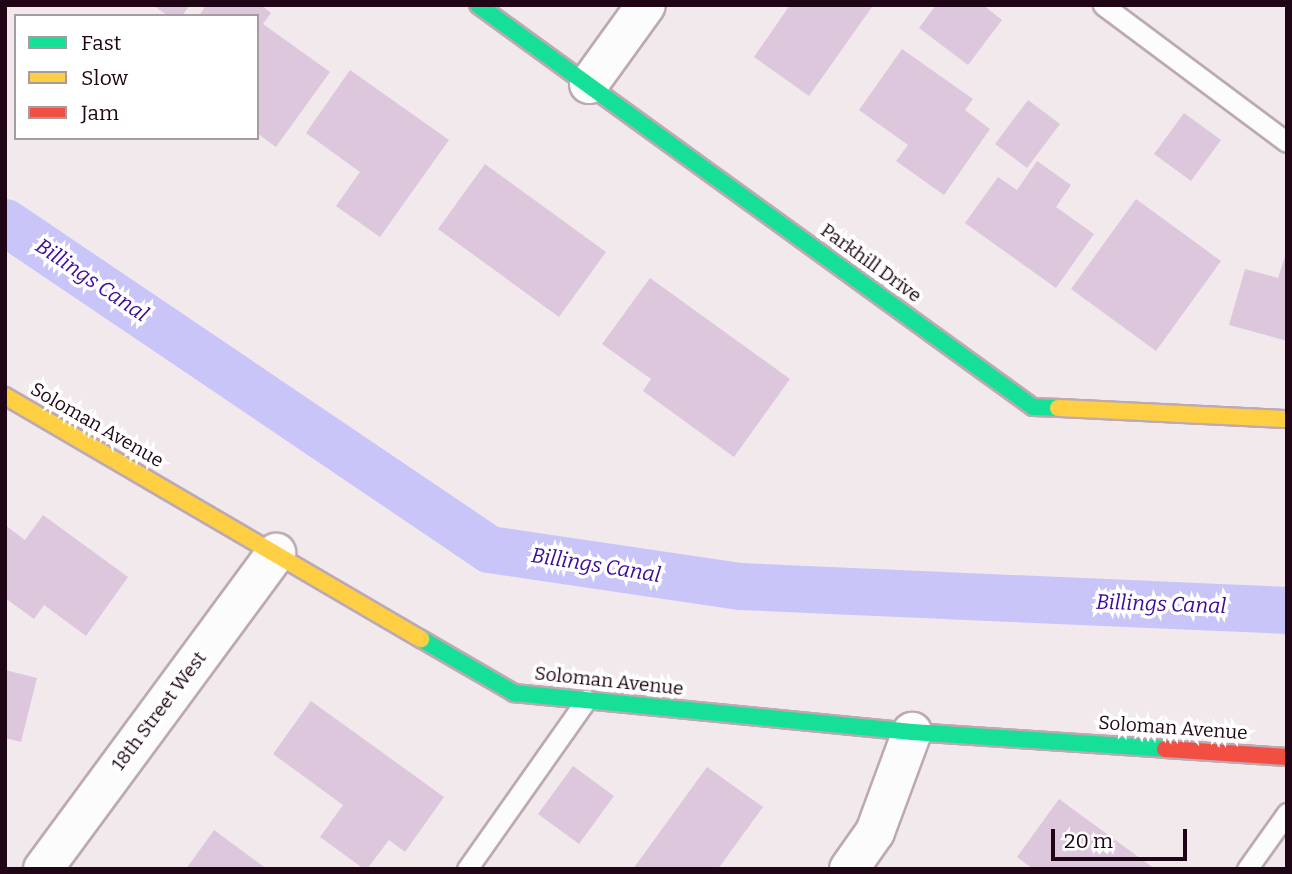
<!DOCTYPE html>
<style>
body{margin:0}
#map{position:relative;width:1292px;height:874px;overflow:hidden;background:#f2e9ed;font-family:Bitter,serif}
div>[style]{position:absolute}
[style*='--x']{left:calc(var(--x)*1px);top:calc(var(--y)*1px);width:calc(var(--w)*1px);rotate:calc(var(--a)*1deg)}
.canal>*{height:47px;margin:-23.5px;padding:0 23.5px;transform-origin:23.5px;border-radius:23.5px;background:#c9c5f9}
.building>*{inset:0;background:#ddc7dc}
.roads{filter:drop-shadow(2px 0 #bca9b3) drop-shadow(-2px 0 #bca9b3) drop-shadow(0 2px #bca9b3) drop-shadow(0 -2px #bca9b3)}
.lane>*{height:19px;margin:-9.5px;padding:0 9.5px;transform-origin:9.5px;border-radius:9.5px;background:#fdfcfc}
.street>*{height:38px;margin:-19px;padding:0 19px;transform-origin:19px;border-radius:19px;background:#fdfcfc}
.fast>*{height:16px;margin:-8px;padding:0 8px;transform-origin:8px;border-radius:8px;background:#16e098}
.slow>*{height:16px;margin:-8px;padding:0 8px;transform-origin:8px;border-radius:8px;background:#ffcf43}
.jam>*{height:16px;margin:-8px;padding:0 8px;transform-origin:8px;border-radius:8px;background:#f24e42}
span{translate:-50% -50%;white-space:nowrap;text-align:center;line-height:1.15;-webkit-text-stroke:7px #fff;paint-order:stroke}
.street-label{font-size:19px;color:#1f0515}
.water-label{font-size:21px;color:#3c0a9c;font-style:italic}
.frame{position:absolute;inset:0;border:7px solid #1f0515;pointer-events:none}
.legend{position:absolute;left:14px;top:14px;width:245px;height:126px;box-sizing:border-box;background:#fff;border:2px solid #a59ba1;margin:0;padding:9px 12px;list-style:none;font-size:21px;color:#1f0515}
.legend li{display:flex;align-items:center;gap:14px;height:35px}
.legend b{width:35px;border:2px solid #a59ba1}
.scale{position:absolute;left:1051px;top:829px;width:136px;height:32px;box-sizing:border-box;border:4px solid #1f0515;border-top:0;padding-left:9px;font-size:21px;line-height:24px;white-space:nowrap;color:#1f0515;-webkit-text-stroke:5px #fff;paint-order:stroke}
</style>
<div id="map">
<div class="canal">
<i style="--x:5;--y:222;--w:584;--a:34.04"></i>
<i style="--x:489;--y:549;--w:253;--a:8.4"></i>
<i style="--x:739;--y:586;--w:549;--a:2.51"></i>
</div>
<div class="building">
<i style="clip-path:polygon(153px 5px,190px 5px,182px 16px,168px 16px)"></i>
<i style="clip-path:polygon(206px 5px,261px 5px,271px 13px,263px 24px,330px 72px,276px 147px,257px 133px,257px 16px,199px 16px)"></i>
<i style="clip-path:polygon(790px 5px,872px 7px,809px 96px,754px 57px)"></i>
<i style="clip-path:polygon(936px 5px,983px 5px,1002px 20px,968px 65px,919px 28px)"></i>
<i style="clip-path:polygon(902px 49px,973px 99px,965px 110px,990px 129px,944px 195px,896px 161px,908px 145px,859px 110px)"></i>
<i style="clip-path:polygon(350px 70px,449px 140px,380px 237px,336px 206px,360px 172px,306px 133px)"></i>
<i style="clip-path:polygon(1028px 100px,1060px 124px,1027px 168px,995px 144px)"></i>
<i style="clip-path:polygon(1184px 113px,1221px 140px,1191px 181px,1154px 154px)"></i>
<i style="clip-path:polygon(1037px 161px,1071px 185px,1056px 207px,1094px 234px,1056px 288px,965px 223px,998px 177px,1017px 190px)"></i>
<i style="clip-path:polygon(485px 164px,606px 252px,559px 317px,438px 229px)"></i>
<i style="clip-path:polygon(1136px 199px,1221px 261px,1156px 351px,1071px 289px)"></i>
<i style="clip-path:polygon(1285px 256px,1287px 341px,1229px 325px,1245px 269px,1278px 278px)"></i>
<i style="clip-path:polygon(650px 278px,790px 379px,734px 457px,643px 391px,651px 379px,602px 344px)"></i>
<i style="clip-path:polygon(43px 515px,128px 577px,86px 636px,44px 605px,34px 619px,5px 598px,5px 525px,25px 540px)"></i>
<i style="clip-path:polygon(5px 670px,37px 678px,21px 742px,5px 738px)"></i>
<i style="clip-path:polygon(311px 701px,444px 797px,405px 852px,389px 840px,367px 869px,364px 869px,320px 837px,343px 805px,273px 754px)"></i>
<i style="clip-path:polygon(573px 766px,614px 796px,579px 844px,538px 814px)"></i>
<i style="clip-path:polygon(707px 767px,763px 807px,718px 869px,633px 869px)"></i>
<i style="clip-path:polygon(1059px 799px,1155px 869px,1033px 869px,1017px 857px)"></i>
<i style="clip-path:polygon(214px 830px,267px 869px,186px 869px)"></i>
</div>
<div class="roads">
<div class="lane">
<i style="--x:1103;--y:5;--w:229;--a:36.7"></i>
<i style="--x:467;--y:869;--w:207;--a:-54.8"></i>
<i style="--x:1247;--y:869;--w:69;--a:-54.5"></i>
</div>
<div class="street">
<i style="--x:589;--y:84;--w:97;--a:-54.2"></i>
<i style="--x:43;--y:869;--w:393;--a:-53.6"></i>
<i style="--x:849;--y:869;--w:45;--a:-54.9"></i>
<i style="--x:875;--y:832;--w:107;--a:-69.7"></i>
</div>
<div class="fast">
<i style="--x:478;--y:5;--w:685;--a:35.92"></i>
<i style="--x:1033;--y:407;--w:25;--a:2"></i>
<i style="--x:421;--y:639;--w:108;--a:30.1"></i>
<i style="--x:514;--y:693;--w:400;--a:5.6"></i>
<i style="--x:912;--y:732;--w:254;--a:3.8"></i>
</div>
<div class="slow">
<i style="--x:5;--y:396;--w:482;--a:30.3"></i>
<i style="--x:1058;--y:408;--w:229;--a:2.8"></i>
</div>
<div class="jam">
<i style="--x:1165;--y:749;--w:122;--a:3.8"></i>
</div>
</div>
<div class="street-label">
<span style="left:871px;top:263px;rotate:36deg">Parkhill Drive</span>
<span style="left:97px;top:425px;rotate:30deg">Soloman Avenue</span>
<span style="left:609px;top:681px;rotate:6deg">Soloman Avenue</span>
<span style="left:159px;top:711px;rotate:-53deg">18th Street West</span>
<span style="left:1173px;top:728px;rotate:4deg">Soloman Avenue</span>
</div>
<div class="water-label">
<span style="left:92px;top:280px;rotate:34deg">Billings Canal</span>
<span style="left:596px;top:565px;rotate:9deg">Billings Canal</span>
<span style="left:1161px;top:604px;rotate:2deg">Billings Canal</span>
</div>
<div class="frame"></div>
<ul class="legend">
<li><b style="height:9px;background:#16e098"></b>Fast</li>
<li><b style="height:9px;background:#ffcf43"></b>Slow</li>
<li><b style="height:9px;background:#f24e42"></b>Jam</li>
</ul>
<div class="scale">20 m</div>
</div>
